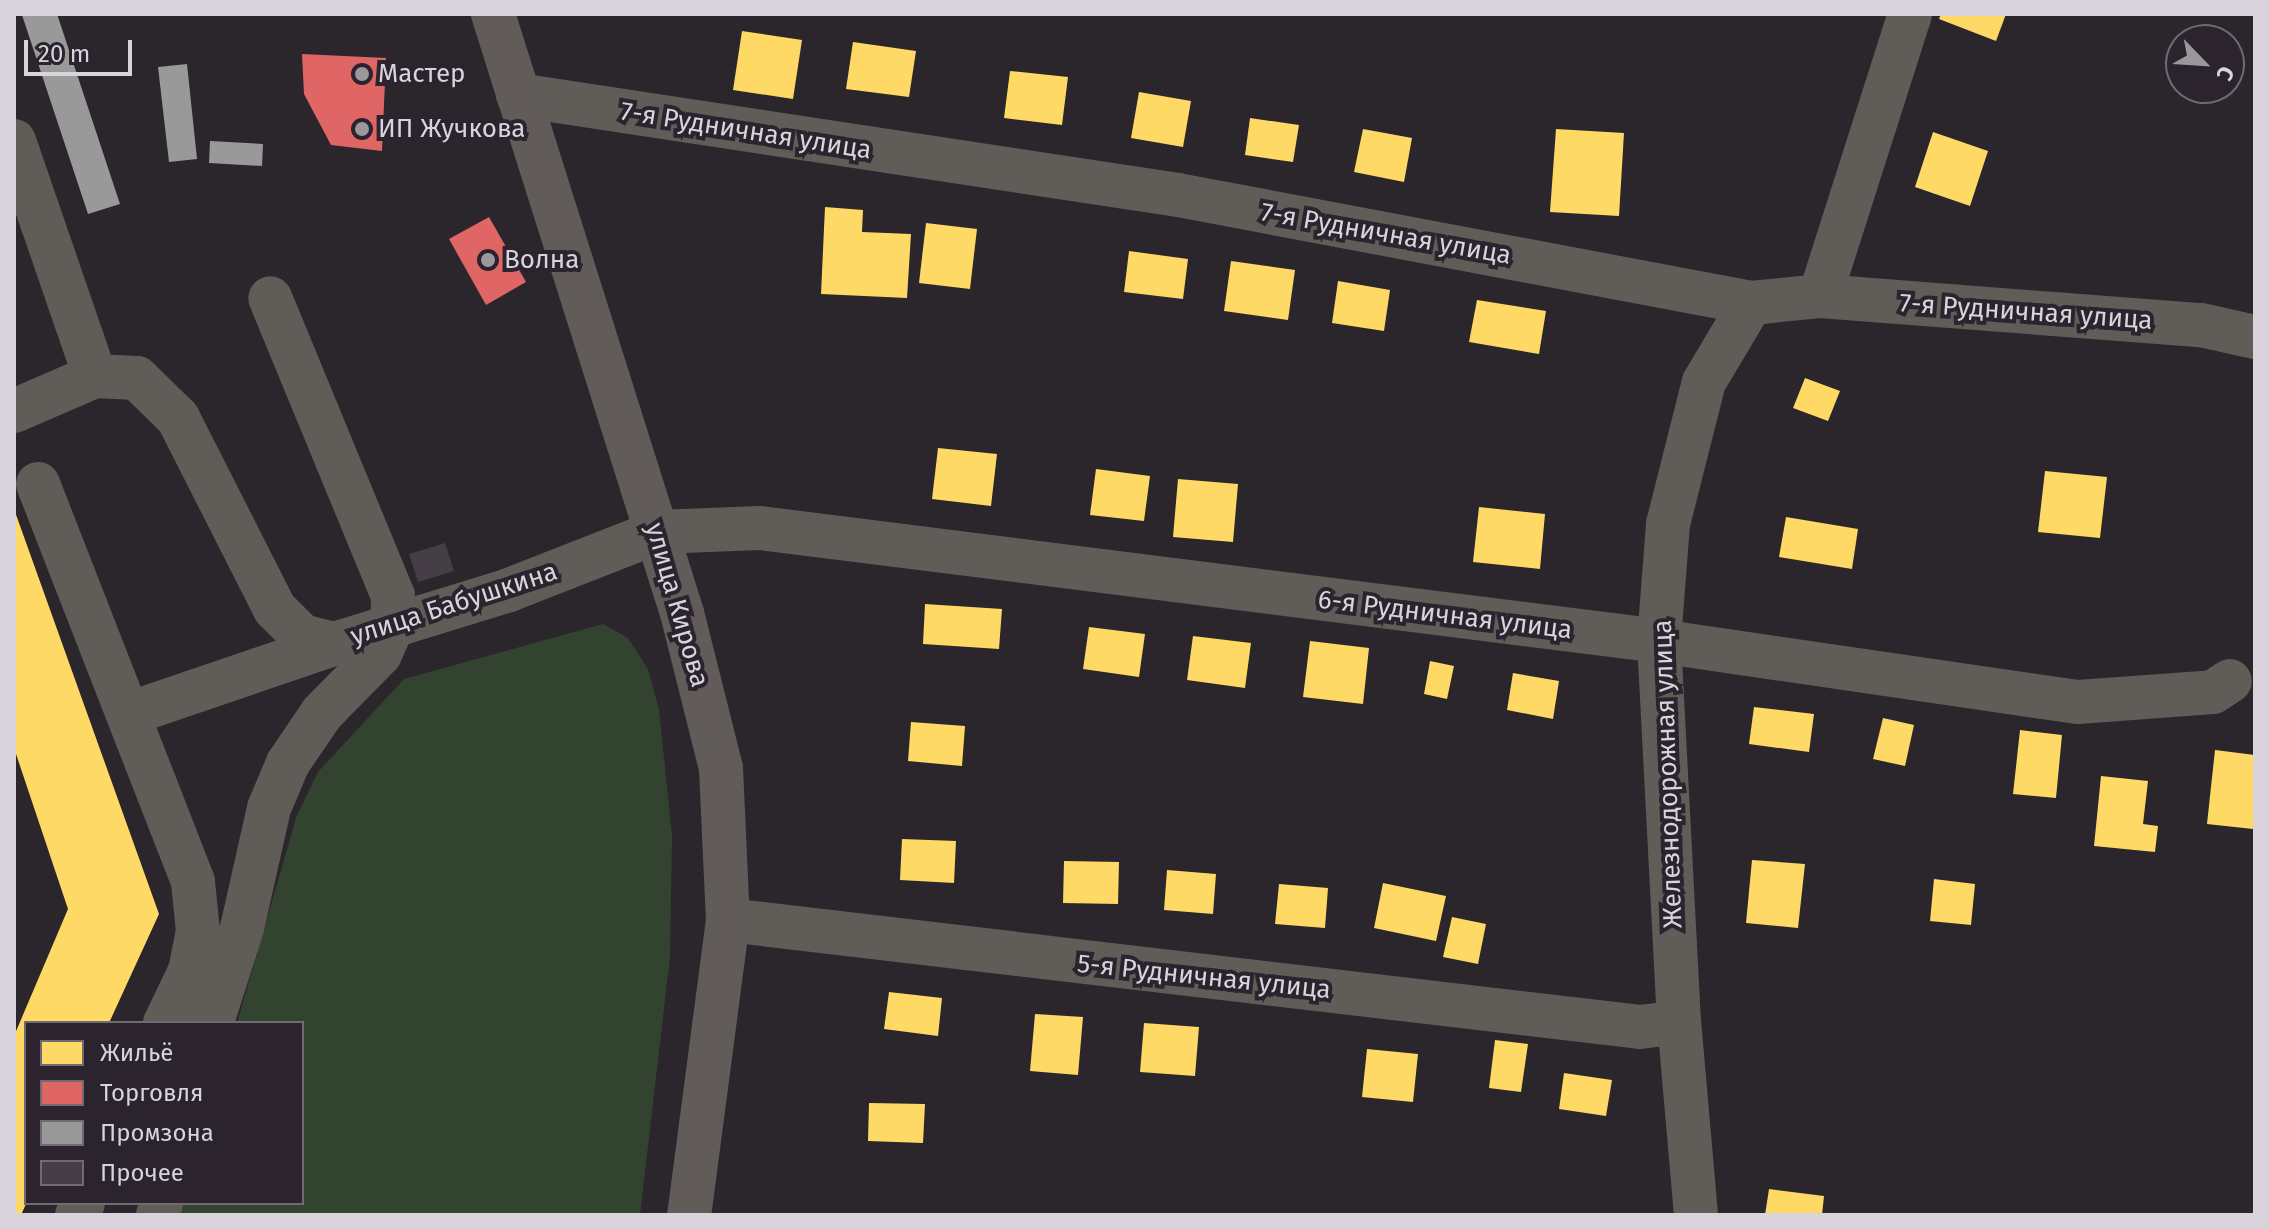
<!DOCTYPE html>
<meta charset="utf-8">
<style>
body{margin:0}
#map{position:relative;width:2269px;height:1229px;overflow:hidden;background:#2a262b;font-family:"Fira Sans",sans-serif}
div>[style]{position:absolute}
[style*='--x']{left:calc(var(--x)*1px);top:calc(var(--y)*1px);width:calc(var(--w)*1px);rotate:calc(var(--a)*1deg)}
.green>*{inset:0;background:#324430}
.homes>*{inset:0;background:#ffd966}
.shops>*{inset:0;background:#e06666}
.industry>*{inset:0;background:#999}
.building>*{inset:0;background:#453e47}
.minor>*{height:44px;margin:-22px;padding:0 22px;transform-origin:22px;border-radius:22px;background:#605c57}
.major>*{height:44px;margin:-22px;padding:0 22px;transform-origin:22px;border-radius:22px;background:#615c59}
.dots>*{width:22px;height:22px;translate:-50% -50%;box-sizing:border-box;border:4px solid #2b232e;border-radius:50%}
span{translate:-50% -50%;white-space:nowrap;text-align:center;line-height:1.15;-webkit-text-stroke:8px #2b232e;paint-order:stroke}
.poi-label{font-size:26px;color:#d9d4db}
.left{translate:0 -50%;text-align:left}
.street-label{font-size:26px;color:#d9d4db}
.frame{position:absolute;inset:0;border:16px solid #d9d4db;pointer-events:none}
.legend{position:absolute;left:24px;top:1021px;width:280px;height:184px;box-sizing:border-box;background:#2b232e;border:2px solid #716a73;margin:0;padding:10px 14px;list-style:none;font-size:24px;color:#d9d4db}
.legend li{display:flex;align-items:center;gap:16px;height:40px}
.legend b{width:40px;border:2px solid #716a73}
.north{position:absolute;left:2165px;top:24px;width:80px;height:80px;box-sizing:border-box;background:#2b232e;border:2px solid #716a73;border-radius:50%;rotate:115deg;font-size:22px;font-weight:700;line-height:32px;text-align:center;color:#d9d4db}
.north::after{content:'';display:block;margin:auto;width:28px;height:36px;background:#9c979d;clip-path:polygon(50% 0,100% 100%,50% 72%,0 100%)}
.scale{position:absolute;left:24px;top:40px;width:108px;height:36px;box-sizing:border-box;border:4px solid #d9d4db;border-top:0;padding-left:10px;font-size:24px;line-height:28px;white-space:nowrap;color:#d9d4db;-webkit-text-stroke:6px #2b232e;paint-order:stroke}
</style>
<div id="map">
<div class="green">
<i style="clip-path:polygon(603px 624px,628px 638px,648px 669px,659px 709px,672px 836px,670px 957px,640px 1215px,179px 1215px,183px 1203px,302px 1203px,302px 1023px,237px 1023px,297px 815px,318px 772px,404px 679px)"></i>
</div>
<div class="homes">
<i style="clip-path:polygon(1941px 14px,2006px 14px,1996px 41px,1939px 19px)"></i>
<i style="clip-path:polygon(742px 31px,802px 40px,793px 99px,733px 90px)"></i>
<i style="clip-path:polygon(853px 42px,916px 51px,909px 97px,846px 89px)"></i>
<i style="clip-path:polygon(1010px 71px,1068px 77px,1062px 125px,1004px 118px)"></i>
<i style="clip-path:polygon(1139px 92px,1191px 101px,1183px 147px,1131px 138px)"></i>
<i style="clip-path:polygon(1250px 118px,1299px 125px,1293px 162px,1245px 155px)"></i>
<i style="clip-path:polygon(1363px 129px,1412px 138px,1404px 182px,1354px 172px)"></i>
<i style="clip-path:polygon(1556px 129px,1624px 133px,1619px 216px,1550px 212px)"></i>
<i style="clip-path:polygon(1933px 132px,1988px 151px,1970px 206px,1915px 187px)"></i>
<i style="clip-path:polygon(825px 207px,863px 210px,862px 232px,911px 234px,907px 298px,821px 294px)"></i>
<i style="clip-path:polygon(926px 223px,977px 229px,970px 289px,919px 283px)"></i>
<i style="clip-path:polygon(1129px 251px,1188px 259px,1183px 299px,1124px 292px)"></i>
<i style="clip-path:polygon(1231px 261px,1295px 270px,1288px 320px,1224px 311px)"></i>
<i style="clip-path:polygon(1338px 281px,1390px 290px,1384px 331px,1332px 323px)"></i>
<i style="clip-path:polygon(1477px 300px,1546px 311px,1539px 354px,1469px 342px)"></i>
<i style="clip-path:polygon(1805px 378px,1840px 391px,1828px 421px,1793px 408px)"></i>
<i style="clip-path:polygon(938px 448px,997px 454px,991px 506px,932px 499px)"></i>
<i style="clip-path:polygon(1096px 469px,1150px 476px,1144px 521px,1090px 515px)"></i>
<i style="clip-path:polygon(2045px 471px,2107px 477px,2100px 538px,2038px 532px)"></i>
<i style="clip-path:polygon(1178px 479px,1238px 484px,1233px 542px,1173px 537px)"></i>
<i style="clip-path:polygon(1479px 507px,1545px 514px,1540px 569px,1473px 562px)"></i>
<i style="clip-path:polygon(14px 509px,159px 914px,109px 1023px,26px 1023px,26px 1204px,21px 1215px,14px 1215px,14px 1036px,68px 909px,14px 748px)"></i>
<i style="clip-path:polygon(1786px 517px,1858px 529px,1852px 569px,1779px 557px)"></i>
<i style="clip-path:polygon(925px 604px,1002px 609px,999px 649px,923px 644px)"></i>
<i style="clip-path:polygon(1089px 627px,1145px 634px,1139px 677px,1083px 669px)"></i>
<i style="clip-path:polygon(1193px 636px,1251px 643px,1245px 688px,1187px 680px)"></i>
<i style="clip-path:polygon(1310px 641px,1369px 648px,1363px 704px,1303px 697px)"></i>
<i style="clip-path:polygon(1430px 661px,1454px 666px,1447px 699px,1424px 694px)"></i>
<i style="clip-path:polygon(1513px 673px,1559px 681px,1553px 719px,1507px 710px)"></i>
<i style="clip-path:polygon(1754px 707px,1814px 714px,1809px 752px,1749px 744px)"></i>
<i style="clip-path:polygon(1883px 718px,1914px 725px,1905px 766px,1873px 759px)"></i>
<i style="clip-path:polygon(911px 722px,965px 726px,962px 766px,908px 761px)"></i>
<i style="clip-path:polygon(2020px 730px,2062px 735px,2056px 798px,2013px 794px)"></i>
<i style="clip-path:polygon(2215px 750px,2255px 755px,2253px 829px,2207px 824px)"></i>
<i style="clip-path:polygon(2101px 776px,2148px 781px,2143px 824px,2158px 826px,2155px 852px,2094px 846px)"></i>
<i style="clip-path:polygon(902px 839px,956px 841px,954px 883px,900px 880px)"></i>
<i style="clip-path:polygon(1752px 860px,1805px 864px,1798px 928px,1746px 923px)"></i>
<i style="clip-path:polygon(1064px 861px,1119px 862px,1118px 904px,1063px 903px)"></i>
<i style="clip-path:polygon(1167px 870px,1216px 874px,1213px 914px,1164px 910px)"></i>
<i style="clip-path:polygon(1934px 879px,1975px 884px,1971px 925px,1930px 921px)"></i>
<i style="clip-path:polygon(1383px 883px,1446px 896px,1436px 941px,1374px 928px)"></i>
<i style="clip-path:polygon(1279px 884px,1328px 888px,1325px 928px,1275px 924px)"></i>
<i style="clip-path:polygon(1452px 917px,1486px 924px,1478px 964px,1443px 957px)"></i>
<i style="clip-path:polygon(889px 992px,942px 998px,938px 1036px,884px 1029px)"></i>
<i style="clip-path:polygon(1035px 1014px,1083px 1017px,1078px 1075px,1030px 1071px)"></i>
<i style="clip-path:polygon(1144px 1023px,1199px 1027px,1195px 1076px,1140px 1072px)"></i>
<i style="clip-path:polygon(1495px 1040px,1528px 1044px,1521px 1092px,1489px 1088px)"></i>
<i style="clip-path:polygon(1367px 1049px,1418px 1054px,1413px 1102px,1362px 1097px)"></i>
<i style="clip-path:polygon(1564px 1073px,1612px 1080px,1606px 1116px,1559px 1109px)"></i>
<i style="clip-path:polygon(869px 1103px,925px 1104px,923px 1143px,868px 1141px)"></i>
<i style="clip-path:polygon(1769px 1189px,1824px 1196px,1822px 1215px,1765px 1215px)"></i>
</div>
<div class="shops">
<i style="clip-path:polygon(302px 54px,386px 58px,382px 151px,331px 145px,304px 94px)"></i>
<i style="clip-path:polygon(489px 217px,526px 282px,486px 305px,449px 239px)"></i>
</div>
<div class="industry">
<i style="clip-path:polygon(57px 14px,120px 204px,88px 214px,22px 15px)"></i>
<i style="clip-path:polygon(187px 64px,197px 159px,169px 162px,158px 67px)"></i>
<i style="clip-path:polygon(210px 141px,263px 144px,262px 166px,209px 163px)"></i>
</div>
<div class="building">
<i style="clip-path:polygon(445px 543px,454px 571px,418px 582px,409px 554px)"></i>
</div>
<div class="minor">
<i style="--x:518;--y:95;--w:668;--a:8.62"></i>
<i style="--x:1178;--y:195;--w:583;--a:10.67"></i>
<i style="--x:1751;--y:303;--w:69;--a:-5.8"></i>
<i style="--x:1820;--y:296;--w:382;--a:4.4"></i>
<i style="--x:2201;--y:325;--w:55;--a:12.5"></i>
<i style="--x:14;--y:141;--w:249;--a:71"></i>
<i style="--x:1820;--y:296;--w:296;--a:-72.3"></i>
<i style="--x:14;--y:411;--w:88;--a:-23.4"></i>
<i style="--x:95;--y:376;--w:42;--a:2.7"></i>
<i style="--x:137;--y:378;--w:57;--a:44.3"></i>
<i style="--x:178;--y:418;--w:214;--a:63.1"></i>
<i style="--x:275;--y:609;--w:38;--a:45"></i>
<i style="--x:302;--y:636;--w:33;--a:14"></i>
<i style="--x:334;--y:644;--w:183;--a:-17.1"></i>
<i style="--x:509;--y:590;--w:159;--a:-21.4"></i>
<i style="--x:657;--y:532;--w:103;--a:-2.2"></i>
<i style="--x:760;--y:528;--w:906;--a:7.16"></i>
<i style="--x:1659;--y:641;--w:423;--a:8.3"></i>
<i style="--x:2078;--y:702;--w:135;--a:-4.2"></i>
<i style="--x:2213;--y:692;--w:20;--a:-33"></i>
<i style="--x:38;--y:484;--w:427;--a:68.7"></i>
<i style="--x:193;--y:882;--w:49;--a:84.2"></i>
<i style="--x:198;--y:931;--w:41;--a:101.3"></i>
<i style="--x:190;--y:971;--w:58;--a:115.7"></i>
<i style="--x:131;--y:713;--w:214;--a:-18.8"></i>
<i style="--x:728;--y:920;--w:918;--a:6.69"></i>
<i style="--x:1640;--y:1027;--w:39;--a:-7"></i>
<i style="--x:169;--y:1016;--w:44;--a:3.9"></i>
<i style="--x:213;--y:1019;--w:96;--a:-72.3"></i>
<i style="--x:242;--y:928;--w:123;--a:-77.3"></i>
<i style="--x:269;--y:808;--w:49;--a:-67.1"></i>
<i style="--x:288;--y:763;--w:60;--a:-55.8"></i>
<i style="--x:322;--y:713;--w:83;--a:-45.5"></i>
<i style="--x:380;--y:654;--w:30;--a:-66"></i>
<i style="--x:392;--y:627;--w:31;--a:-88"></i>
<i style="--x:393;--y:596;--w:322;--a:-112.4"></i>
<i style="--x:77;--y:1215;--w:13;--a:-63"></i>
<i style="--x:158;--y:1215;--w:12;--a:-76"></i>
<i style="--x:1696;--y:1215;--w:194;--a:-95"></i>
<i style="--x:1679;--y:1022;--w:382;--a:-93"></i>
<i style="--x:1659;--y:641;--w:117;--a:-85.6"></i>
<i style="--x:1668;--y:524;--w:146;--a:-75.8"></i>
<i style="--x:1704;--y:382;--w:92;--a:-59.3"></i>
</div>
<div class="major">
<i style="--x:493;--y:14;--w:628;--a:72.49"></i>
<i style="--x:682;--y:613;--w:160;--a:75.9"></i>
<i style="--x:721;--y:768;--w:152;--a:87.4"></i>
<i style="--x:728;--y:920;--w:298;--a:97.5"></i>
</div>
<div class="dots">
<i style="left:362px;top:74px;background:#9c979d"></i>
<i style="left:362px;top:129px;background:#9c979d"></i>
<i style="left:488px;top:260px;background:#9c979d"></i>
</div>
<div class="poi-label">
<span class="left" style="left:378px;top:74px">Мастер</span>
<span class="left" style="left:378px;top:129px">ИП Жучкова</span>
<span class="left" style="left:504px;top:260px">Волна</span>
</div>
<div class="street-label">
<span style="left:746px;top:131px;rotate:9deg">7-я Рудничная улица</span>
<span style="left:1386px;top:234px;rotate:10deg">7-я Рудничная улица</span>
<span style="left:2026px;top:312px;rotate:4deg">7-я Рудничная улица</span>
<span style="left:454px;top:604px;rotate:-18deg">улица Бабушкина</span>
<span style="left:677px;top:605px;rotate:74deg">улица Кирова</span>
<span style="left:1445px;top:615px;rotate:7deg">6-я Рудничная улица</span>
<span style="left:1668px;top:774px;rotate:-92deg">Железнодорожная улица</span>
<span style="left:1204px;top:977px;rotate:6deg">5-я Рудничная улица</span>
</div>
<div class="frame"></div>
<ul class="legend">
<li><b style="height:22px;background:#ffd966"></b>Жильё</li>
<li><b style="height:22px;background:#e06666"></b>Торговля</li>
<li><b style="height:22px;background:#999"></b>Промзона</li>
<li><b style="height:22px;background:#453e47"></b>Прочее</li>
</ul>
<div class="north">С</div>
<div class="scale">20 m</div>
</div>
